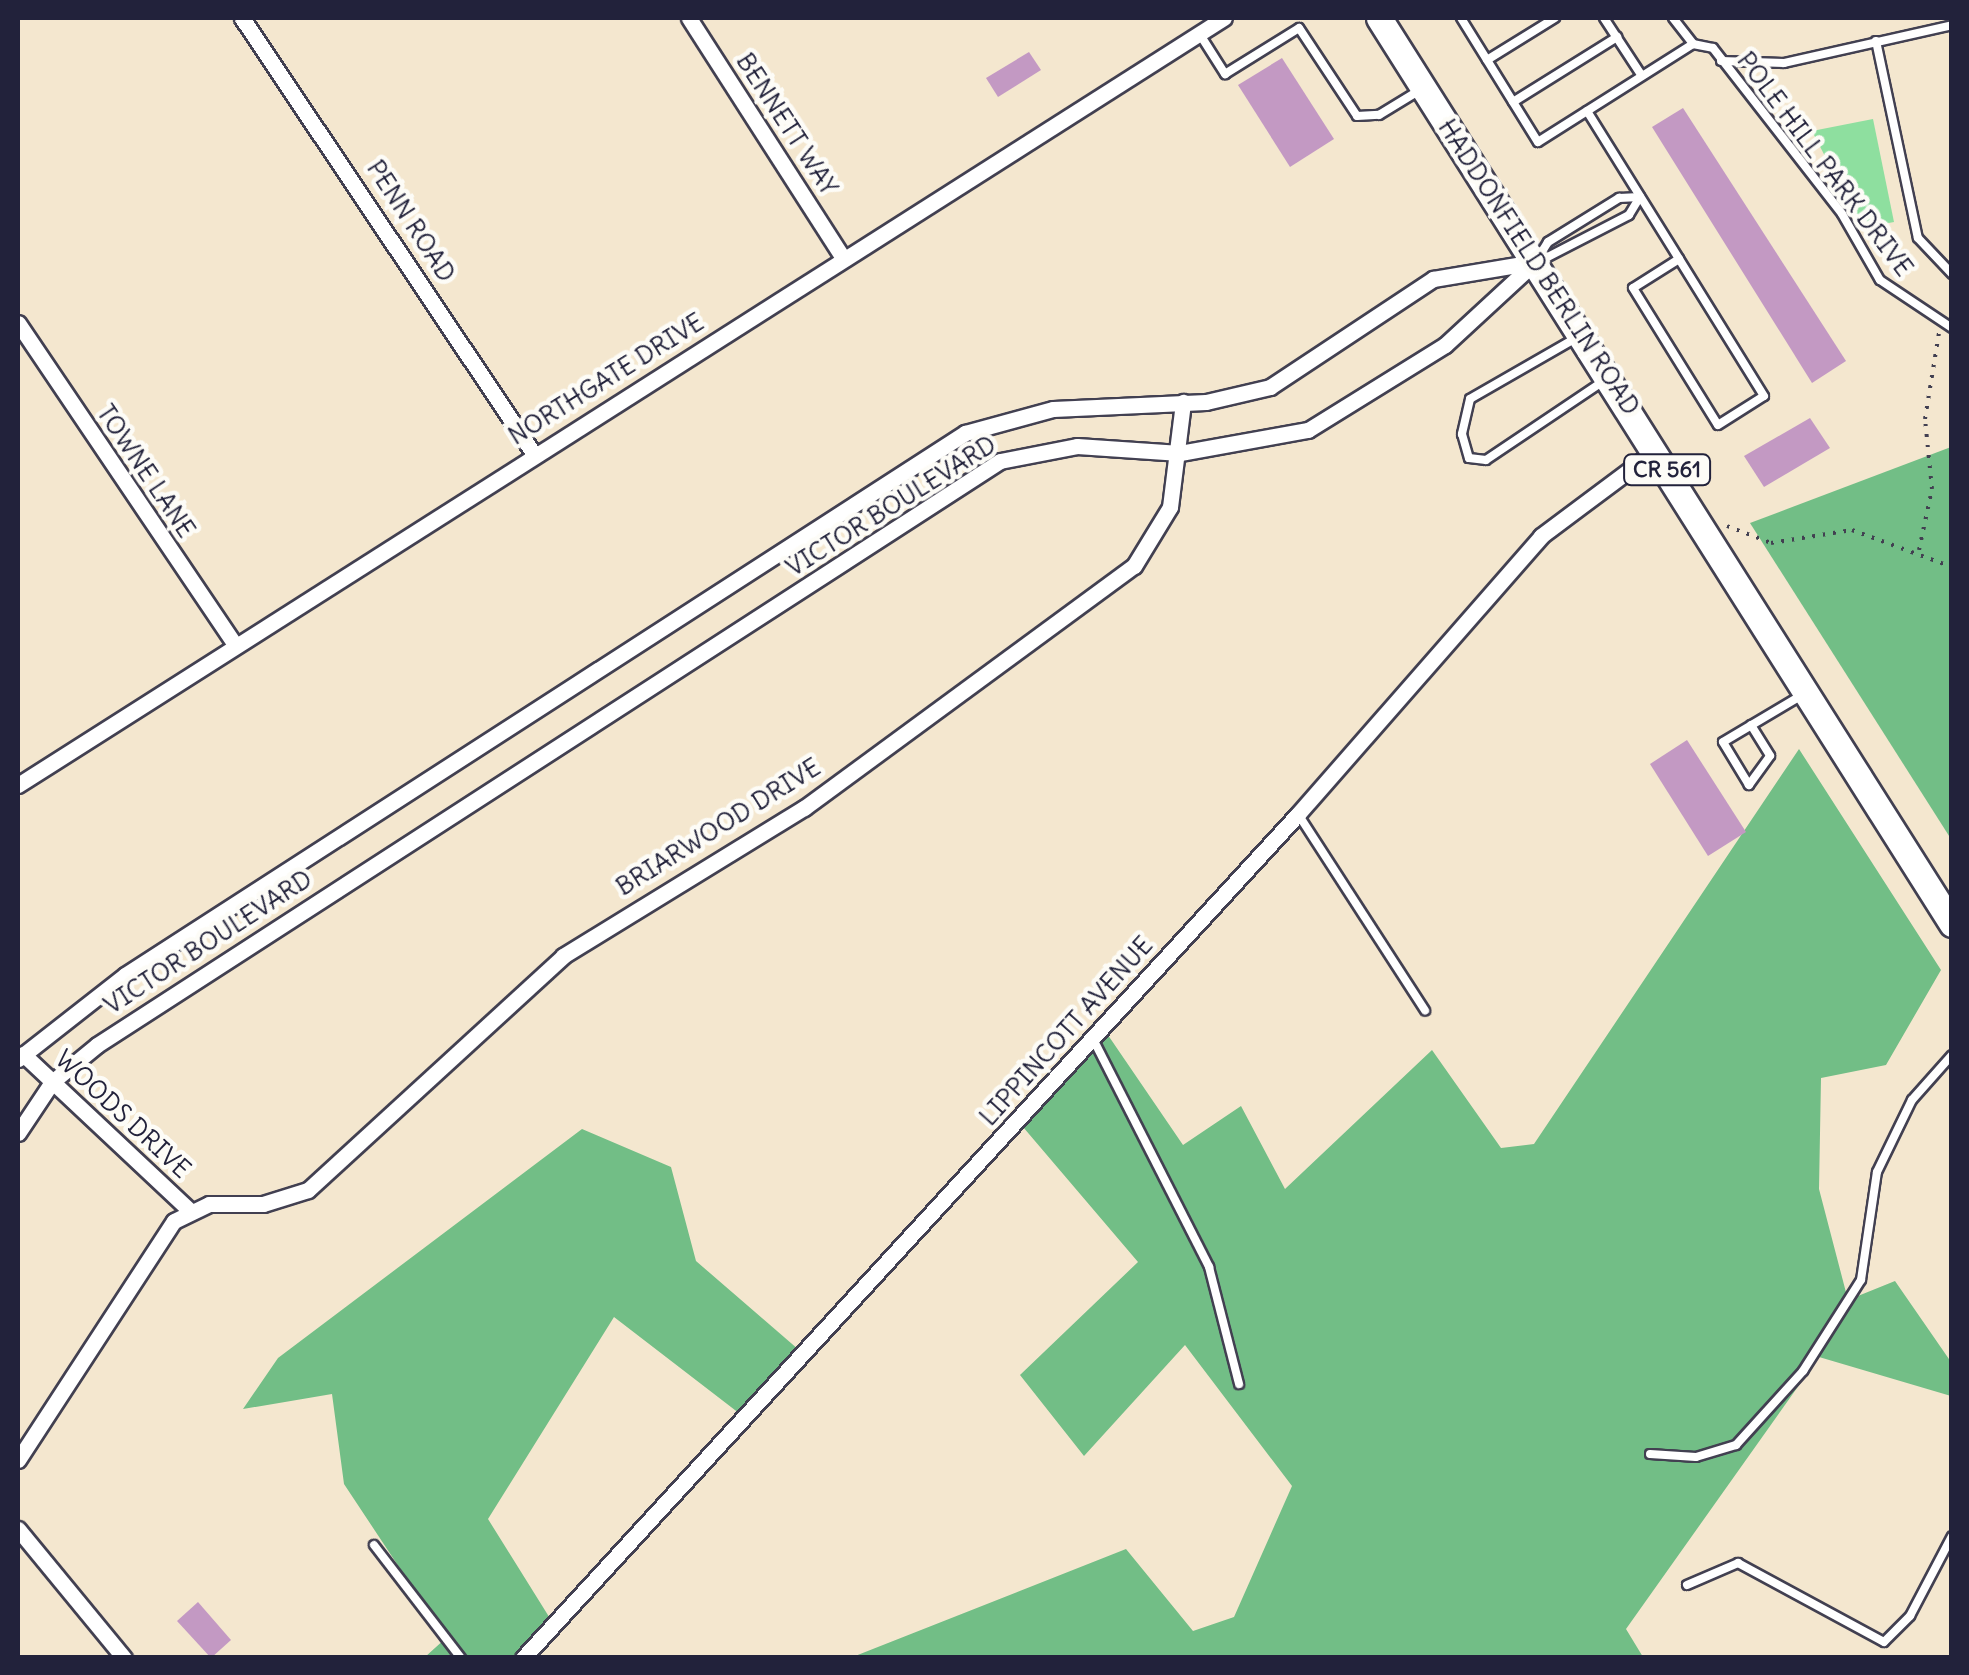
<!DOCTYPE html>
<style>
body{margin:0}
#map{position:relative;width:1969px;height:1675px;overflow:hidden;background:#f4e7cf;font-family:Delius,sans-serif}
div>[style]{position:absolute}
[style*='--x']{left:calc(var(--x)*1px);top:calc(var(--y)*1px);width:calc(var(--w)*1px);rotate:calc(var(--a)*1deg)}
.green>*{inset:0;background:#8edf9f}
.forest>*{inset:0;background:#72be86}
.building>*{inset:0;background:#c399c3}
.path>*{height:4px;margin-top:-2px;transform-origin:0;background:repeating-linear-gradient(90deg,#424051 0 2.5px,transparent 0 10.5px)}
.roads{filter:drop-shadow(2px 0 #424051) drop-shadow(-2px 0 #424051) drop-shadow(0 2px #424051) drop-shadow(0 -2px #424051)}
.service>*{height:8px;margin:-4px;padding:0 4px;transform-origin:4px;border-radius:4px;background:#fff}
.minor>*{height:15px;margin:-7.5px;padding:0 7.5px;transform-origin:7.5px;border-radius:7.5px;background:#fff}
.primary>*{height:25px;margin:-12.5px;padding:0 12.5px;transform-origin:12.5px;border-radius:12.5px;background:#fff}
span{translate:-50% -50%;white-space:nowrap;text-align:center;line-height:1.15;-webkit-text-stroke:9px #fdfcf7;paint-order:stroke}
.shield-label span{padding:2px 8px;background:#fdfcf7;border:2px solid;border-radius:8px;-webkit-text-stroke-width:0}
.shield-label{font-size:22px;color:#22223b;font-weight:700}
.street-label{font-size:25px;color:#22223b}
.frame{position:absolute;inset:0;border:20px solid #22223b;pointer-events:none}
</style>
<div id="map">
<div class="green">
<i style="clip-path:polygon(1873px 119px,1894px 222px,1862px 228px,1812px 131px)"></i>
</div>
<div class="forest">
<i style="clip-path:polygon(1951px 447px,1951px 839px,1750px 523px)"></i>
<i style="clip-path:polygon(1799px 749px,1941px 970px,1886px 1065px,1821px 1078px,1819px 1189px,1848px 1300px,1895px 1281px,1951px 1362px,1951px 1396px,1819px 1357px,1626px 1629px,1643px 1657px,850px 1658px,1126px 1549px,1193px 1631px,1234px 1617px,1292px 1486px,1185px 1345px,1084px 1456px,1020px 1375px,1138px 1262px,1011px 1113px,1097px 1019px,1183px 1145px,1241px 1106px,1285px 1189px,1432px 1050px,1501px 1148px,1534px 1144px)"></i>
<i style="clip-path:polygon(582px 1129px,671px 1167px,696px 1261px,799px 1350px,744px 1417px,614px 1317px,488px 1519px,556px 1628px,524px 1657px,425px 1657px,446px 1638px,344px 1484px,332px 1394px,243px 1409px,278px 1358px)"></i>
</div>
<div class="building">
<i style="clip-path:polygon(1029px 52px,1041px 70px,998px 97px,986px 78px)"></i>
<i style="clip-path:polygon(1282px 58px,1334px 139px,1290px 167px,1238px 85px)"></i>
<i style="clip-path:polygon(1683px 108px,1846px 361px,1812px 383px,1652px 127px)"></i>
<i style="clip-path:polygon(1810px 418px,1830px 448px,1764px 487px,1744px 456px)"></i>
<i style="clip-path:polygon(1687px 740px,1746px 832px,1708px 856px,1650px 764px)"></i>
<i style="clip-path:polygon(198px 1602px,231px 1640px,211px 1658px,177px 1621px)"></i>
</div>
<div class="path">
<i style="--x:1727;--y:526;--w:47;--a:21.1"></i>
<i style="--x:1771;--y:543;--w:82;--a:-9.1"></i>
<i style="--x:1852;--y:530;--w:107;--a:20.3"></i>
<i style="--x:1919;--y:550;--w:62;--a:-78"></i>
<i style="--x:1932;--y:489;--w:70;--a:-95.7"></i>
<i style="--x:1925;--y:419;--w:87;--a:-80.8"></i>
</div>
<div class="roads">
<div class="service">
<i style="--x:1461;--y:18;--w:146;--a:58.2"></i>
<i style="--x:1538;--y:142;--w:183;--a:-32.3"></i>
<i style="--x:1604;--y:18;--w:69;--a:56.8"></i>
<i style="--x:1673;--y:18;--w:33;--a:52"></i>
<i style="--x:1693;--y:44;--w:20;--a:11"></i>
<i style="--x:1713;--y:48;--w:210;--a:52.1"></i>
<i style="--x:1842;--y:214;--w:76;--a:60.1"></i>
<i style="--x:1880;--y:280;--w:87;--a:33.7"></i>
<i style="--x:1199;--y:33;--w:49;--a:57.6"></i>
<i style="--x:1225;--y:74;--w:87;--a:-31.9"></i>
<i style="--x:1299;--y:28;--w:105;--a:56.6"></i>
<i style="--x:1357;--y:116;--w:22;--a:-3"></i>
<i style="--x:1379;--y:115;--w:48;--a:-31.4"></i>
<i style="--x:1876;--y:41;--w:201;--a:78"></i>
<i style="--x:1918;--y:238;--w:50;--a:46.6"></i>
<i style="--x:1487;--y:60;--w:80;--a:-31.7"></i>
<i style="--x:1721;--y:61;--w:63;--a:1.8"></i>
<i style="--x:1784;--y:63;--w:172;--a:-12.7"></i>
<i style="--x:1513;--y:102;--w:123;--a:-32"></i>
<i style="--x:1587;--y:111;--w:174;--a:58.1"></i>
<i style="--x:1679;--y:259;--w:54;--a:147.8"></i>
<i style="--x:1633;--y:288;--w:161;--a:58.2"></i>
<i style="--x:1718;--y:425;--w:54;--a:-32.2"></i>
<i style="--x:1764;--y:396;--w:161;--a:-121.8"></i>
<i style="--x:1538;--y:258;--w:19;--a:-58"></i>
<i style="--x:1548;--y:242;--w:84;--a:-31.8"></i>
<i style="--x:1619;--y:198;--w:21;--a:-3"></i>
<i style="--x:1540;--y:261;--w:100;--a:-27.3"></i>
<i style="--x:1629;--y:215;--w:21;--a:-59"></i>
<i style="--x:1576;--y:338;--w:122;--a:150.1"></i>
<i style="--x:1470;--y:399;--w:36;--a:103"></i>
<i style="--x:1462;--y:434;--w:25;--a:74"></i>
<i style="--x:1469;--y:458;--w:17;--a:7"></i>
<i style="--x:1486;--y:460;--w:143;--a:-33.9"></i>
<i style="--x:1751;--y:725;--w:36;--a:58"></i>
<i style="--x:1770;--y:756;--w:36;--a:126"></i>
<i style="--x:1749;--y:785;--w:50;--a:-121.2"></i>
<i style="--x:1723;--y:742;--w:92;--a:-30.7"></i>
<i style="--x:1298;--y:814;--w:234;--a:57.1"></i>
<i style="--x:1093;--y:1039;--w:256;--a:63"></i>
<i style="--x:1209;--y:1267;--w:121;--a:75.6"></i>
<i style="--x:1650;--y:1454;--w:46;--a:3.7"></i>
<i style="--x:1696;--y:1457;--w:42;--a:-16.7"></i>
<i style="--x:1736;--y:1445;--w:100;--a:-47.8"></i>
<i style="--x:1803;--y:1371;--w:108;--a:-57.5"></i>
<i style="--x:1861;--y:1280;--w:109;--a:-81.6"></i>
<i style="--x:1877;--y:1172;--w:80;--a:-64.1"></i>
<i style="--x:1912;--y:1100;--w:60;--a:-48.4"></i>
<i style="--x:374;--y:1545;--w:143;--a:52.4"></i>
<i style="--x:1687;--y:1585;--w:56;--a:-23.3"></i>
<i style="--x:1738;--y:1563;--w:166;--a:28.4"></i>
<i style="--x:1884;--y:1642;--w:37;--a:-45"></i>
<i style="--x:1910;--y:1616;--w:90;--a:-62.3"></i>
</div>
<div class="minor">
<i style="--x:242;--y:18;--w:525;--a:56.19"></i>
<i style="--x:689;--y:18;--w:285;--a:57.3"></i>
<i style="--x:18;--y:323;--w:388;--a:56"></i>
<i style="--x:18;--y:785;--w:1429;--a:-32.46"></i>
<i style="--x:23;--y:1054;--w:228;--a:43.2"></i>
<i style="--x:18;--y:1059;--w:136;--a:-38.1"></i>
<i style="--x:125;--y:975;--w:1000;--a:-32.83"></i>
<i style="--x:965;--y:433;--w:91;--a:-15.3"></i>
<i style="--x:1053;--y:409;--w:153;--a:-2.6"></i>
<i style="--x:1206;--y:402;--w:66;--a:-13.2"></i>
<i style="--x:1270;--y:387;--w:196;--a:-33.5"></i>
<i style="--x:1433;--y:279;--w:103;--a:-9.5"></i>
<i style="--x:18;--y:1133;--w:61;--a:-56.3"></i>
<i style="--x:52;--y:1082;--w:58;--a:-39.4"></i>
<i style="--x:97;--y:1045;--w:1075;--a:-32.89"></i>
<i style="--x:1000;--y:461;--w:78;--a:-11"></i>
<i style="--x:1077;--y:446;--w:103;--a:3.9"></i>
<i style="--x:1180;--y:453;--w:130;--a:-10.2"></i>
<i style="--x:1308;--y:430;--w:161;--a:-31.8"></i>
<i style="--x:1445;--y:345;--w:122;--a:-42.7"></i>
<i style="--x:18;--y:1460;--w:285;--a:-56.9"></i>
<i style="--x:174;--y:1221;--w:39;--a:-26"></i>
<i style="--x:209;--y:1204;--w:54;--a:0"></i>
<i style="--x:263;--y:1204;--w:47;--a:-17.3"></i>
<i style="--x:308;--y:1190;--w:346;--a:-42.5"></i>
<i style="--x:563;--y:956;--w:283;--a:-31.6"></i>
<i style="--x:804;--y:808;--w:409;--a:-36.3"></i>
<i style="--x:1134;--y:566;--w:69;--a:-58.6"></i>
<i style="--x:1170;--y:507;--w:106;--a:-82.9"></i>
<i style="--x:18;--y:1529;--w:167;--a:50.6"></i>
<i style="--x:523;--y:1658;--w:1146;--a:-47.44"></i>
<i style="--x:1298;--y:814;--w:369;--a:-48.8"></i>
<i style="--x:1541;--y:536;--w:144;--a:-36.8"></i>
</div>
<div class="primary">
<i style="--x:1379;--y:18;--w:1072;--a:57.69"></i>
</div>
</div>
<div class="shield-label">
<span style="left:1667px;top:470px">CR 561</span>
</div>
<div class="street-label">
<span style="left:787px;top:124px;rotate:57deg">BENNETT WAY</span>
<span style="left:1825px;top:164px;rotate:53deg">POLE HILL PARK DRIVE</span>
<span style="left:411px;top:221px;rotate:57deg">PENN ROAD</span>
<span style="left:1539px;top:267px;rotate:57deg">HADDONFIELD BERLIN ROAD</span>
<span style="left:606px;top:379px;rotate:-32deg">NORTHGATE DRIVE</span>
<span style="left:146px;top:471px;rotate:56deg">TOWNE LANE</span>
<span style="left:891px;top:506px;rotate:-32deg">VICTOR BOULEVARD</span>
<span style="left:718px;top:827px;rotate:-32deg">BRIARWOOD DRIVE</span>
<span style="left:208px;top:942px;rotate:-33deg">VICTOR BOULEVARD</span>
<span style="left:1066px;top:1031px;rotate:-48deg">LIPPINCOTT AVENUE</span>
<span style="left:123px;top:1114px;rotate:43deg">WOODS DRIVE</span>
</div>
<div class="frame"></div>
</div>
